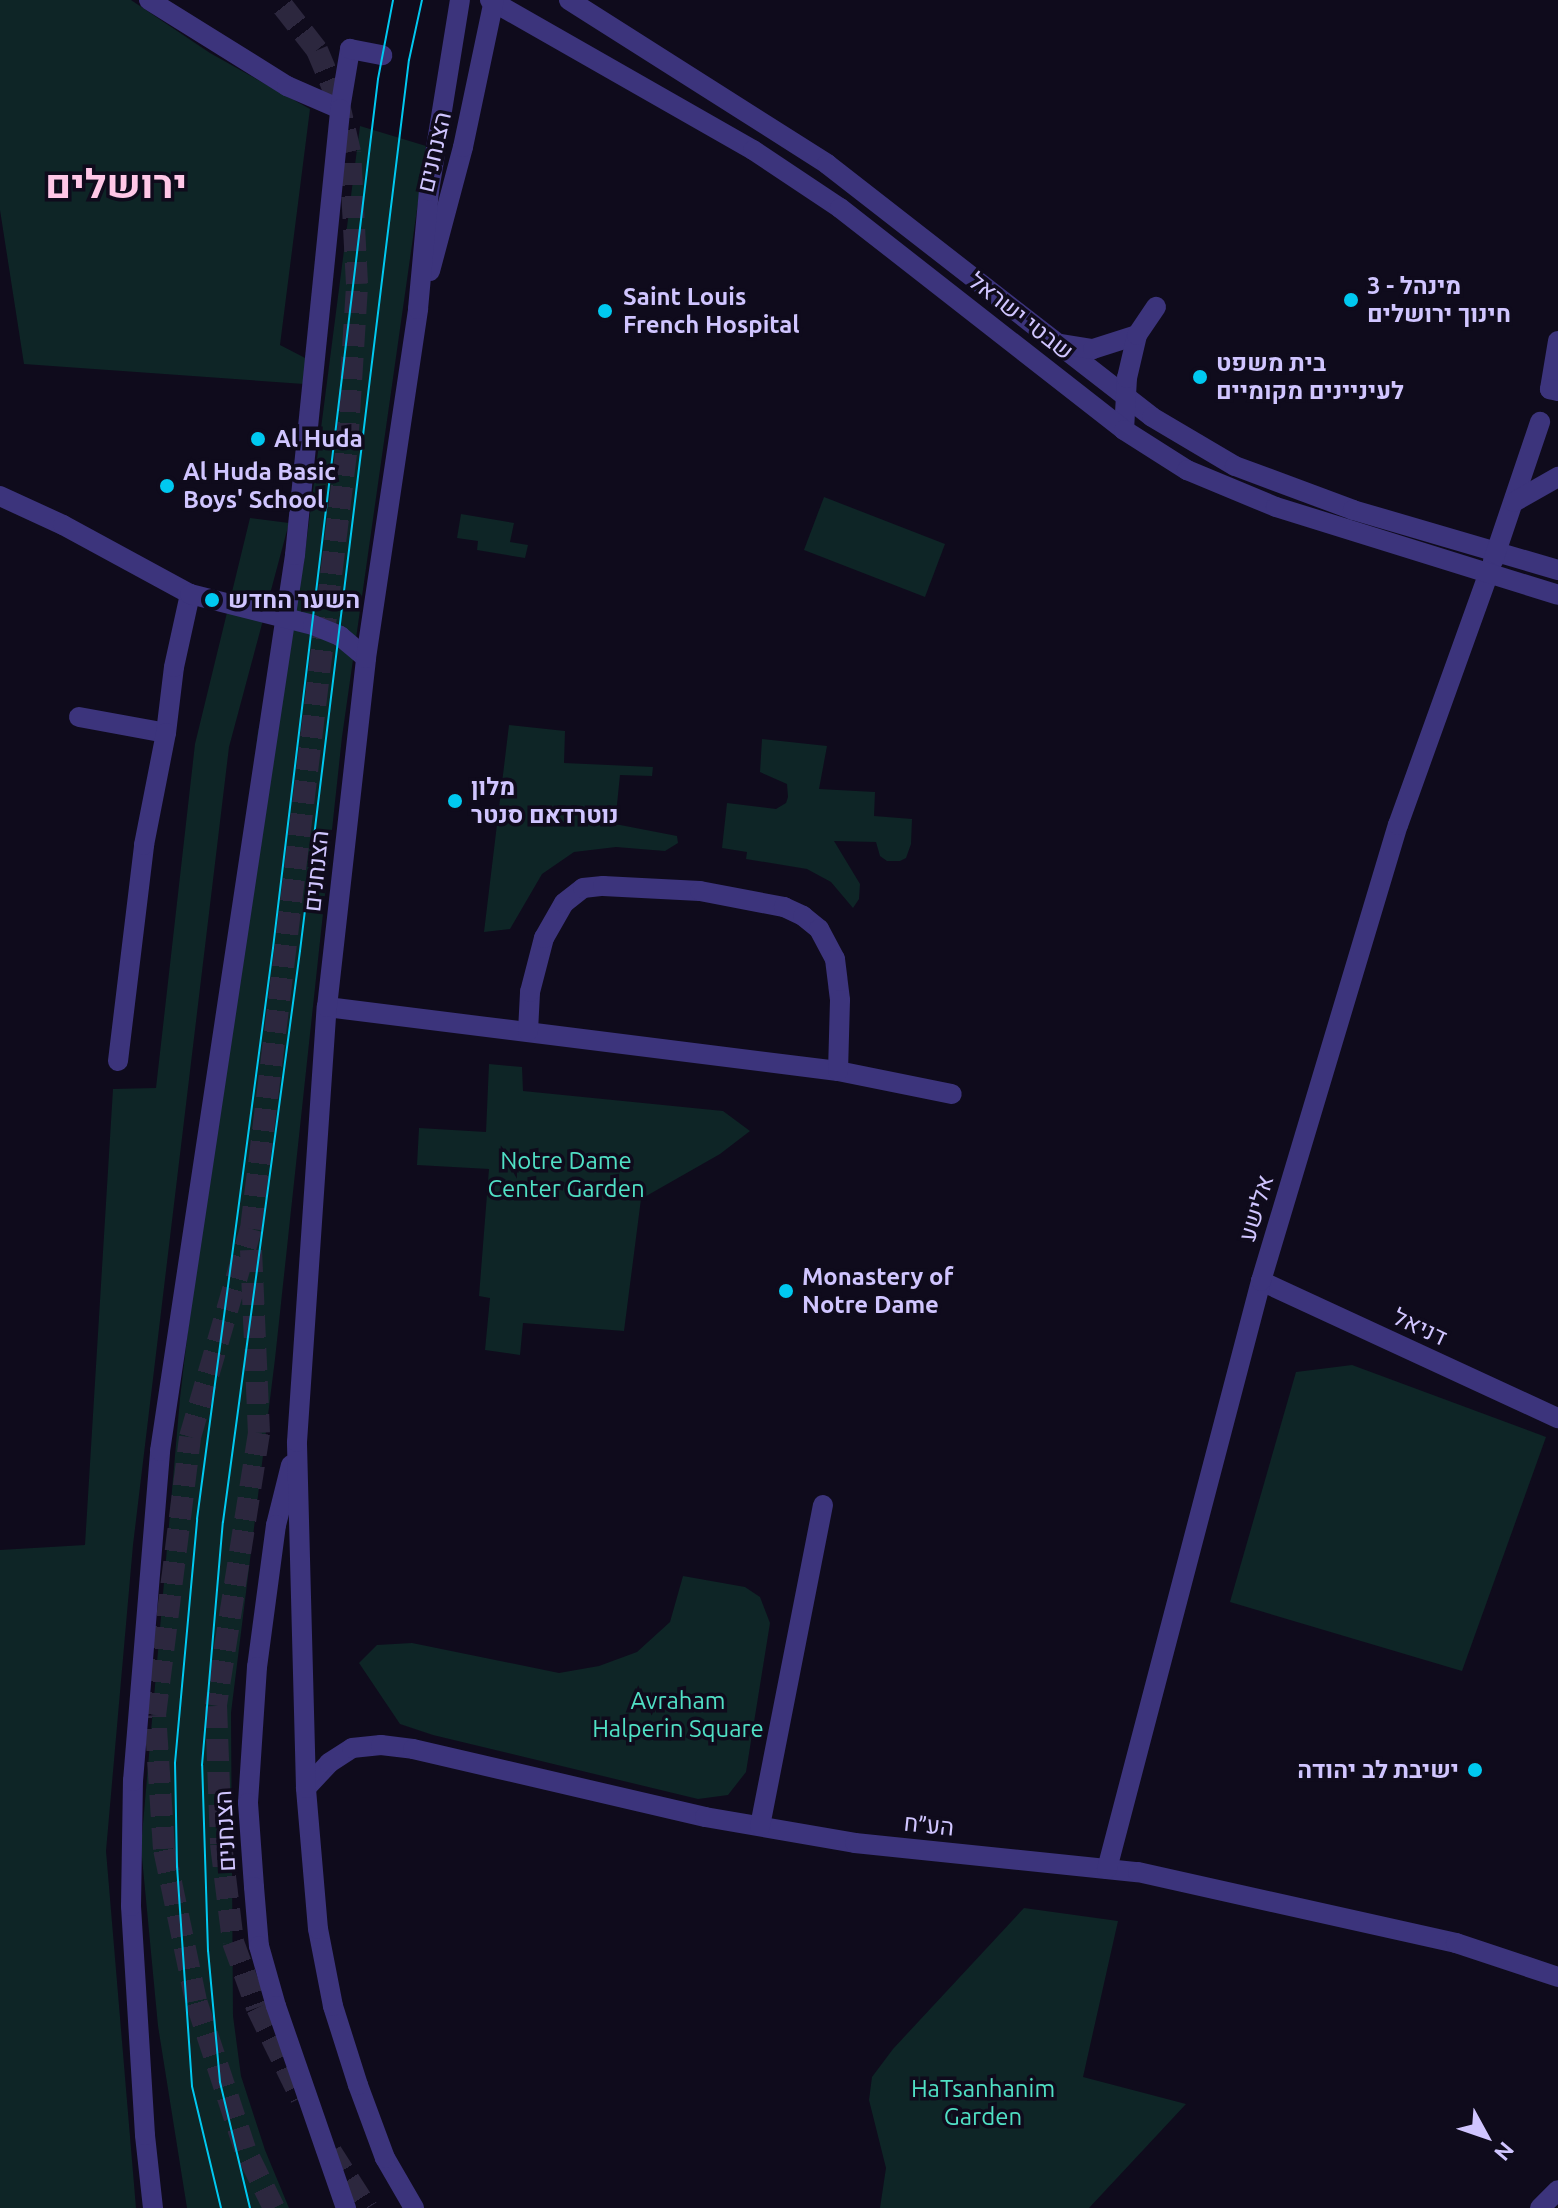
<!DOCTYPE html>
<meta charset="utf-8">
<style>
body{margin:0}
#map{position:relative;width:1558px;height:2208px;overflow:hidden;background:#0f0b1c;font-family:Ubuntu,Heebo,sans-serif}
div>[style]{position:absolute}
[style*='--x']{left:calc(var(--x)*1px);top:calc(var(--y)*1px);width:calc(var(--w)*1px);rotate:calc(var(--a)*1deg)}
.green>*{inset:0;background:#0e2526}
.trunk-tunnel>*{height:22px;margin-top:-11px;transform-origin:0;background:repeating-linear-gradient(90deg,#2c273e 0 22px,transparent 0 33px)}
.service>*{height:20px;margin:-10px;padding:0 10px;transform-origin:10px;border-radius:10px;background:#3c347c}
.pedestrian>*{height:20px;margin:-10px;padding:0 10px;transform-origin:10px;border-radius:10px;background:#3c347c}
.minor>*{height:20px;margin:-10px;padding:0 10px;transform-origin:10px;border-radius:10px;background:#3c347c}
.tertiary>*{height:20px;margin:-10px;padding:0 10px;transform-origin:10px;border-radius:10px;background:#3c347c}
.tram>*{height:2px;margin:-1px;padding:0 1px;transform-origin:1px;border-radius:1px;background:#00c9f0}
.dots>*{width:22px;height:22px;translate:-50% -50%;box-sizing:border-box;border:4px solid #0f0b1c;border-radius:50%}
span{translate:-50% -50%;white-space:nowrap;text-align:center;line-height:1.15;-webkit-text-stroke:7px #0f0b1c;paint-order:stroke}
.street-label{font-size:24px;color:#d0c5ff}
.poi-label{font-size:24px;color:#d0c5ff;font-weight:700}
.left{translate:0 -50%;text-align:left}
.right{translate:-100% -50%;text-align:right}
.park-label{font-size:24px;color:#50e0c5}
.town-label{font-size:40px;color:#ffc7e7;font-weight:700}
.north{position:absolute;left:1446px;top:2096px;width:80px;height:80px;-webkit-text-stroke:6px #0f0b1c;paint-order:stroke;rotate:130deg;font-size:22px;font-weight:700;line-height:32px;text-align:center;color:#d0c5ff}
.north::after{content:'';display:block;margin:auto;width:28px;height:36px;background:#d0c5ff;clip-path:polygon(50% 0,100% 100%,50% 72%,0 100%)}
</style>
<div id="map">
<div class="green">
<i style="clip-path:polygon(0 0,131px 0,210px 53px,310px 109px,280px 345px,309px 360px,304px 384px,24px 364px,0 210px)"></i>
<i style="clip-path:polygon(360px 126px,426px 146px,342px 737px,275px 1359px,231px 1713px,233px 2016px,241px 2076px,265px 2150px,289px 2208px,187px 2208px,158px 2026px,141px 1847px,180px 1398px,258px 731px,303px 568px)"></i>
<i style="clip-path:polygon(824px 497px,945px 544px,925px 597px,804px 550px)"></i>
<i style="clip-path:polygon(461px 514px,514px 523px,510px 542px,528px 545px,525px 558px,477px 550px,478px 541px,457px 538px)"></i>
<i style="clip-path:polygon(250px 518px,289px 523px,229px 747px,133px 1545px,106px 1851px,136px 2208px,0 2208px,0 1550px,85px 1545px,113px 1089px,156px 1088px,195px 744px)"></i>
<i style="clip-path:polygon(509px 725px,565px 731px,564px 763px,653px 767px,652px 776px,620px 775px,615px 824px,677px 836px,678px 843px,665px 851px,616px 847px,574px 852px,542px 874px,510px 929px,484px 932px)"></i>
<i style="clip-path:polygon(762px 739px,827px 746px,819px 789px,875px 792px,874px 816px,912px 819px,911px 844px,906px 858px,900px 861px,887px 861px,880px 856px,876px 842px,834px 841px,860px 884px,859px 899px,853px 908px,831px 882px,807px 869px,746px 859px,747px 852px,722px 848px,727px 803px,776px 809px,786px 803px,788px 797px,787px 784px,760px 772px)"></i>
<i style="clip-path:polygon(489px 1064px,522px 1067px,523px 1091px,723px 1111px,750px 1131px,720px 1154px,641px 1199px,624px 1331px,523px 1323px,520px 1355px,485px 1350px,490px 1298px,479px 1296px,489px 1169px,417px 1165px,419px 1128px,486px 1132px)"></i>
<i style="clip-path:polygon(1352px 1365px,1546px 1437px,1462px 1671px,1230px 1602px,1296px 1372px)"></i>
<i style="clip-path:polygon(683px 1576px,745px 1587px,760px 1597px,770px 1623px,746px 1772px,728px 1795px,698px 1799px,433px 1735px,400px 1724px,359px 1663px,377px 1645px,412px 1643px,559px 1673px,599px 1666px,637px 1652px,670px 1622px)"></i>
<i style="clip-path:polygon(1024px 1908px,1118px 1921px,1083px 2077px,1186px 2104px,1089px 2208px,880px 2208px,886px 2168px,869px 2100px,872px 2077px,893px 2049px)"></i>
</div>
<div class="trunk-tunnel">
<i style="--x:251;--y:1250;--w:183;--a:87.5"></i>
<i style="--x:259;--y:1433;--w:276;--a:99"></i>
<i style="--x:216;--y:1706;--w:138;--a:87.9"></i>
<i style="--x:221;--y:1844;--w:99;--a:83"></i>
<i style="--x:233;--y:1942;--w:70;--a:70"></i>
<i style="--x:257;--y:2008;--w:100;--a:63.9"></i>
<i style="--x:331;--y:2152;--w:67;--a:57.3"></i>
<i style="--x:274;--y:2208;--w:66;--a:-116.2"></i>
<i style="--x:245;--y:2149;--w:156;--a:-108.3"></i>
<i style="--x:196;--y:2001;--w:155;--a:-101.9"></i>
<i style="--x:164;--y:1849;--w:134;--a:-93.8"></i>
<i style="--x:155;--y:1715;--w:280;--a:-82.8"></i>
<i style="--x:190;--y:1437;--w:217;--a:-73.7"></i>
<i style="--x:251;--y:1229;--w:790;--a:-83.02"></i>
<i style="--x:347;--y:445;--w:161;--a:-86.4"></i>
<i style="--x:357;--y:284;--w:132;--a:-93"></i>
<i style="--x:350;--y:152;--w:53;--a:-103"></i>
<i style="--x:338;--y:100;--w:54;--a:-112.8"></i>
<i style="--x:317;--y:50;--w:63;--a:-128"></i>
</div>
<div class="service">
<i style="--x:1057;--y:343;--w:120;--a:37.9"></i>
<i style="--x:1152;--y:417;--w:96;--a:30.6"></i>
<i style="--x:1235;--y:466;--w:126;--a:20.4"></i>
<i style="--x:1353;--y:510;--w:214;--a:16.3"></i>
<i style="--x:1060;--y:344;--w:33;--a:9"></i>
<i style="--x:1093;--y:349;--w:46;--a:-17.7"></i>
<i style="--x:1124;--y:430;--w:52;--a:-86.7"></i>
<i style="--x:1127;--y:378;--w:44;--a:-76.9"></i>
<i style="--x:1137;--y:335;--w:34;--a:-56"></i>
<i style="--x:1493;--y:561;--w:147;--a:-71.3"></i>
<i style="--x:79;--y:717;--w:88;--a:10.4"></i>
<i style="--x:166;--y:733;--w:66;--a:-83.1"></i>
<i style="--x:174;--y:667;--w:75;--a:-77.6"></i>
<i style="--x:327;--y:1007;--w:515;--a:7.14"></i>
<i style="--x:838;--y:1071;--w:116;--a:11.4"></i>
<i style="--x:528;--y:1031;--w:39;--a:-87"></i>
<i style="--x:530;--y:992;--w:56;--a:-75.5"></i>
<i style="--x:544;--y:938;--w:40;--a:-60.3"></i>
<i style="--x:564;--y:903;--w:24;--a:-38"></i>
<i style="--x:583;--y:888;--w:20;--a:-6"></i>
<i style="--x:603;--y:886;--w:97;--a:3"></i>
<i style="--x:700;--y:891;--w:86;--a:10.8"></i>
<i style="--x:784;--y:907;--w:21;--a:25"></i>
<i style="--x:803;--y:916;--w:21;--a:39"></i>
<i style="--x:819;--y:929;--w:34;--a:62"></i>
<i style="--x:835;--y:959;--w:41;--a:83"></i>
<i style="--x:840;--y:1000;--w:71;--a:91.6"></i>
</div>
<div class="pedestrian">
<i style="--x:149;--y:0;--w:163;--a:31.9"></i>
<i style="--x:287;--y:86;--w:58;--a:23.5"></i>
<i style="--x:340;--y:109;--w:61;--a:-80.5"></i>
<i style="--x:350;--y:49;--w:33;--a:11"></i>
<i style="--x:1558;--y:341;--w:49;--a:99.5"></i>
<i style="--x:1550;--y:389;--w:8;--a:14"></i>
<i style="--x:0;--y:496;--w:69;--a:24.7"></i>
<i style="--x:63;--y:525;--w:145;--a:28.5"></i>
<i style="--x:1514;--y:502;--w:51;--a:-29.6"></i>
<i style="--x:118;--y:1061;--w:218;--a:-83.1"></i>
<i style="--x:144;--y:845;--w:114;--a:-78.9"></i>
<i style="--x:153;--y:2208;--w:73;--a:-96.3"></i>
<i style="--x:145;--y:2135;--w:229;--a:-93.5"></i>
<i style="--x:131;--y:1906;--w:125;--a:-89.1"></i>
<i style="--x:133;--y:1781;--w:331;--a:-85.3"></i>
<i style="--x:160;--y:1451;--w:906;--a:-81.43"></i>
<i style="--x:295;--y:555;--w:448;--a:-84.2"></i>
</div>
<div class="minor">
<i style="--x:190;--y:594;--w:127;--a:14.1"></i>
<i style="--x:313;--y:625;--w:29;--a:22"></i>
<i style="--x:340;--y:636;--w:34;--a:40"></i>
<i style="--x:1261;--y:1281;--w:327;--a:24.8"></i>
<i style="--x:306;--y:1788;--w:34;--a:-47"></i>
<i style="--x:329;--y:1763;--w:27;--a:-33"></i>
<i style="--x:352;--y:1748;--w:29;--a:-6"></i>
<i style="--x:381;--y:1745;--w:32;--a:7"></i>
<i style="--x:413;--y:1749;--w:300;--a:13.1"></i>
<i style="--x:705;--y:1817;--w:152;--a:9.8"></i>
<i style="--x:855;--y:1843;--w:284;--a:5.9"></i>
<i style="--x:1138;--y:1872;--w:326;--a:12.6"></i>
<i style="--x:1456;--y:1943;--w:108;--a:18.4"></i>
<i style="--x:760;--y:1826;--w:327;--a:-78.9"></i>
<i style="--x:1107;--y:1869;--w:608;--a:-75.32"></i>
<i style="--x:1261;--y:1281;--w:476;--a:-73.3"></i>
<i style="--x:1398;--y:825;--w:269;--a:-70.2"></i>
<i style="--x:1540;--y:2208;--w:25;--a:-45"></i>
</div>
<div class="tertiary">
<i style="--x:490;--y:0;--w:303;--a:29.7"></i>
<i style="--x:753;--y:150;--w:105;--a:33.7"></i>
<i style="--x:840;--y:208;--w:360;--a:38"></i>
<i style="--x:1124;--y:430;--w:75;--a:32.4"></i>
<i style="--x:1187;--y:470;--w:96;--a:22.6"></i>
<i style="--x:1276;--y:507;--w:295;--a:17.3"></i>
<i style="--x:569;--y:0;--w:306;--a:32.4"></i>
<i style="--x:827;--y:164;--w:291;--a:37.9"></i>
<i style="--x:430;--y:271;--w:128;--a:-75.1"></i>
<i style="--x:463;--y:147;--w:150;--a:-78.1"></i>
<i style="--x:291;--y:1465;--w:62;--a:104"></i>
<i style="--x:276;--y:1525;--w:143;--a:97.6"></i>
<i style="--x:257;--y:1667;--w:136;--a:93.8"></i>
<i style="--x:248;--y:1803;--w:84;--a:85.9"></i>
<i style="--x:254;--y:1887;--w:59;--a:85.2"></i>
<i style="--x:259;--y:1946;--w:62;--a:74.2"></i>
<i style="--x:276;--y:2006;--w:214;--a:70.9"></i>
<i style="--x:414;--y:2208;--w:58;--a:-120.1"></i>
<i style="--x:385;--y:2158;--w:78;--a:-110.3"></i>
<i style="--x:358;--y:2085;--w:83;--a:-107.6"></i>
<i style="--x:333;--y:2006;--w:78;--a:-101"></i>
<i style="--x:318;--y:1929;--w:142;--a:-94.9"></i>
<i style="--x:306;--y:1788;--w:346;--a:-91.5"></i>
<i style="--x:297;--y:1442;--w:436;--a:-86.1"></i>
<i style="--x:327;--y:1007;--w:351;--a:-83.6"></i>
<i style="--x:366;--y:658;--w:353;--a:-81.5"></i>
<i style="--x:418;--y:309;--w:119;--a:-84.7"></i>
<i style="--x:429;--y:191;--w:193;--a:-80.8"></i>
</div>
<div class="tram">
<i style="--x:221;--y:2208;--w:125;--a:-103.4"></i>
<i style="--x:192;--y:2086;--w:220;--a:-93.9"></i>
<i style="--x:177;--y:1867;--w:104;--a:-91.1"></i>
<i style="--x:175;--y:1763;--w:245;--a:-84.8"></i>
<i style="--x:197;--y:1519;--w:576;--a:-82.42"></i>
<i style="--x:273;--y:948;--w:875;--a:-83.11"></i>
<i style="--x:378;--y:79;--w:80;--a:-79.2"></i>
<i style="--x:250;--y:2208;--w:130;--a:-103.4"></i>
<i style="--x:220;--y:2082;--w:132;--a:-95.2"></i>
<i style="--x:208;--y:1951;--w:186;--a:-91.8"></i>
<i style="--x:202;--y:1765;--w:244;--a:-85.1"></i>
<i style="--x:223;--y:1522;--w:576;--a:-82.32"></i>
<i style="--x:300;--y:951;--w:898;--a:-83.03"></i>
<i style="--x:409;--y:60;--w:61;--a:-77.8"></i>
</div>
<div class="dots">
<i style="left:1351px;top:300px;background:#00c9f0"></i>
<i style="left:605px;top:311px;background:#00c9f0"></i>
<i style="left:1200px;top:377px;background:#00c9f0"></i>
<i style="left:258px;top:439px;background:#00c9f0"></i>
<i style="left:167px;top:486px;background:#00c9f0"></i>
<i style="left:212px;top:600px;background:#00c9f0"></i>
<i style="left:455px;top:801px;background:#00c9f0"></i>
<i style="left:786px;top:1291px;background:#00c9f0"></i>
<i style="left:1475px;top:1770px;background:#00c9f0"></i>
</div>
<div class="street-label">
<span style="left:434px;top:152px;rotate:-77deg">הצנחנים</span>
<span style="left:1021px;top:316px;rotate:38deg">שבטי ישראל</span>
<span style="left:316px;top:871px;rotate:-84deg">הצנחנים</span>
<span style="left:1256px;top:1208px;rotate:-73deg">אלישע</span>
<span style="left:1420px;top:1327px;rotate:25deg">דניאל</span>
<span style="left:929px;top:1825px;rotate:6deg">הע״ח</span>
<span style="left:225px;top:1831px;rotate:-93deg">הצנחנים</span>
</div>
<div class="poi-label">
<span class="left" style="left:1367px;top:300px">3 - מינהל<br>חינוך ירושלים</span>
<span class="left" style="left:623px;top:311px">Saint Louis<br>French Hospital</span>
<span class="left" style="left:1216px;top:377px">בית משפט<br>לעיניינים מקומיים</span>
<span class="left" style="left:274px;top:439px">Al Huda</span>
<span class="left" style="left:183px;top:486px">Al Huda Basic<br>Boys' School</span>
<span class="left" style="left:228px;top:600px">השער החדש</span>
<span class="left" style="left:471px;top:801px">מלון<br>נוטרדאם סנטר</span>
<span class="left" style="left:802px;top:1291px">Monastery of<br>Notre Dame</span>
<span class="right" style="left:1459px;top:1770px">ישיבת לב יהודה</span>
</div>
<div class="park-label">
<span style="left:566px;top:1175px">Notre Dame<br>Center Garden</span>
<span style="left:678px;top:1715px">Avraham<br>Halperin Square</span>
<span style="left:983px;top:2103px">HaTsanhanim<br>Garden</span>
</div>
<div class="town-label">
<span style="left:116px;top:184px">ירושלים</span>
</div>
<div class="north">N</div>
</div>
